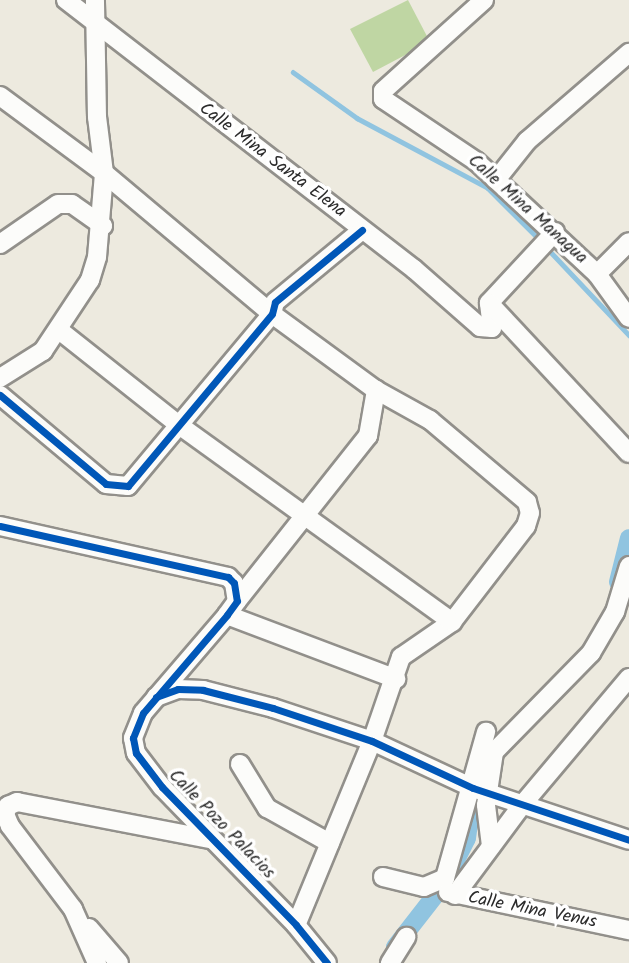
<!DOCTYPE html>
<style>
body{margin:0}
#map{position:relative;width:629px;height:963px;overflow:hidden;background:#edeadf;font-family:Kalam,sans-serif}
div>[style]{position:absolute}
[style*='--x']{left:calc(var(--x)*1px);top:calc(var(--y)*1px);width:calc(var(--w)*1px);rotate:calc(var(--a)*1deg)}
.green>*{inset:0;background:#bfd6a3}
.stream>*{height:4.5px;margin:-2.25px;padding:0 2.25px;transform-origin:2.25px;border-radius:2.25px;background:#90c4e0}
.canal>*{height:18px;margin:-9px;padding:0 9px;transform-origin:9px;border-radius:9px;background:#90c4e0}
.roads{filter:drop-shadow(2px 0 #92908b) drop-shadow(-2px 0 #92908b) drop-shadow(0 2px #92908b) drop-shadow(0 -2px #92908b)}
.minor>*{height:18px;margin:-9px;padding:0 9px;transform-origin:9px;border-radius:9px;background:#fcfcfa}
.cycleway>*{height:7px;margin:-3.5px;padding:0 3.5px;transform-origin:3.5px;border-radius:3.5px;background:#0057b8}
span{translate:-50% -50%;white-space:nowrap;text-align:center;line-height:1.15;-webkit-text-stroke:7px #fff;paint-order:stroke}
.street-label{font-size:18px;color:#2b2b2b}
</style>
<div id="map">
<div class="green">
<i style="clip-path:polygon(408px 0,430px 42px,373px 72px,350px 29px)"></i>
</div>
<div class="stream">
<i style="--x:293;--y:72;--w:79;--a:35.7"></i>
<i style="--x:357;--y:118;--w:149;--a:28.1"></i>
<i style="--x:488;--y:188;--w:76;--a:45"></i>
<i style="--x:547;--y:248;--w:120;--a:46.7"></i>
</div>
<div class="canal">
<i style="--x:618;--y:582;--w:45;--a:-76"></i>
<i style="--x:395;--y:947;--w:80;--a:-52.1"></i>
<i style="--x:444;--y:884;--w:51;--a:-63.4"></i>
<i style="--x:467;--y:838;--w:30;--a:-82"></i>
</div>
<div class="roads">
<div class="minor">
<i style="--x:66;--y:0;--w:440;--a:37.7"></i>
<i style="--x:414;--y:269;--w:88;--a:41.3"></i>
<i style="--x:480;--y:327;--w:12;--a:5"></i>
<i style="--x:492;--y:328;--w:25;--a:-97"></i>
<i style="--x:489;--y:303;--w:97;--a:-47.1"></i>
<i style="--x:484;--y:0;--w:136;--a:138"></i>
<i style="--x:383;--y:91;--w:8;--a:90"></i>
<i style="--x:383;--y:99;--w:113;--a:33.8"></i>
<i style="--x:477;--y:162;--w:164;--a:43"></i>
<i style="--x:597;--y:274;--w:54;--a:54"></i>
<i style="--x:0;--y:96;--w:129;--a:36.5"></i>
<i style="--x:104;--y:173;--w:219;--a:40"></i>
<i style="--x:272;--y:314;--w:129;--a:36.2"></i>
<i style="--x:376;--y:390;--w:62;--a:29.1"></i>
<i style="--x:430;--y:420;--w:127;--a:40.2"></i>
<i style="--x:527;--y:502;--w:11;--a:75"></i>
<i style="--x:530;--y:513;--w:14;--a:107"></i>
<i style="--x:526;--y:526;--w:121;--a:127.6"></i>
<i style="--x:452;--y:622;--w:62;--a:145.5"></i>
<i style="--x:401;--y:657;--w:89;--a:109"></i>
<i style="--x:372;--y:741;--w:199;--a:112.4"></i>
<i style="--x:496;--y:180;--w:50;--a:-51.5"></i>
<i style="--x:527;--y:141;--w:135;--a:-40.8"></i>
<i style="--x:0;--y:244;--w:70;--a:-34.6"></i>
<i style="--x:58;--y:204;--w:14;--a:0"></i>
<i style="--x:72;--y:204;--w:38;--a:35"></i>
<i style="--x:597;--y:274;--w:45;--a:-45"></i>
<i style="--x:489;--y:303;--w:205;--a:47"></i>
<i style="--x:59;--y:330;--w:153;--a:38.4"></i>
<i style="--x:179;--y:425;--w:337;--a:35.8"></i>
<i style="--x:0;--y:378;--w:51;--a:-32.1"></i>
<i style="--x:43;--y:351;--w:85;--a:-56.5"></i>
<i style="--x:90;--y:280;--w:24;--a:-73"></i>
<i style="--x:97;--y:257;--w:84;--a:-85.2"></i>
<i style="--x:104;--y:173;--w:56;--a:-97.1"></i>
<i style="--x:97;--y:117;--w:117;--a:-91"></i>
<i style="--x:0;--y:395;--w:138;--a:40"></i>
<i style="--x:106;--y:484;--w:22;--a:5"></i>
<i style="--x:128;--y:486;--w:224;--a:-50.1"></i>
<i style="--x:272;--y:314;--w:12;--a:-76"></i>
<i style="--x:275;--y:302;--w:113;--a:-39.6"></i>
<i style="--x:0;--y:526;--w:234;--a:12.6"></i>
<i style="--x:228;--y:577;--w:8;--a:45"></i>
<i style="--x:234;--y:583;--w:18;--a:81"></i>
<i style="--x:237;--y:601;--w:17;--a:126"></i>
<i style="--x:227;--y:615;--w:129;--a:130.6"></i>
<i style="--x:143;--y:713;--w:27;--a:112"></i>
<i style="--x:133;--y:738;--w:15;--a:79"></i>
<i style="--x:136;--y:753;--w:43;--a:52.6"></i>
<i style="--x:162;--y:787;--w:192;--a:45.8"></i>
<i style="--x:296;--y:925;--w:49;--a:50.8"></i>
<i style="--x:237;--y:601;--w:211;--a:-51.6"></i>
<i style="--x:368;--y:436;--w:47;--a:-80.1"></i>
<i style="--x:227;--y:615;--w:181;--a:20.7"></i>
<i style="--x:156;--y:697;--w:23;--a:-20"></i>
<i style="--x:178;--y:689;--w:25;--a:2"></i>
<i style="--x:203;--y:690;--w:72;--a:14.4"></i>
<i style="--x:273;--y:708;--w:104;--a:18.4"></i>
<i style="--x:372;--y:741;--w:111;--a:25"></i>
<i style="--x:473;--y:788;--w:164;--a:18.4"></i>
<i style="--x:240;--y:764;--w:52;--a:58.5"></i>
<i style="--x:267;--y:808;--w:72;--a:29.1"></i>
<i style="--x:491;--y:846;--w:41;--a:-97"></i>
<i style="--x:486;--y:805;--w:54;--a:-81.4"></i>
<i style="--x:494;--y:752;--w:139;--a:-45.6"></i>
<i style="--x:591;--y:653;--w:48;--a:-59.7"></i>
<i style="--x:615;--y:612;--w:48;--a:-73.1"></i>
<i style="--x:383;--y:877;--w:42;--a:13.7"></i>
<i style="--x:424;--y:887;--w:23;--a:-23"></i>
<i style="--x:445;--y:878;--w:152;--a:-74.3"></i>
<i style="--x:448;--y:892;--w:185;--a:11.9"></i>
<i style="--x:455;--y:895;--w:112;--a:-53.3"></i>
<i style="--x:522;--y:805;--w:166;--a:-49.9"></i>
<i style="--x:89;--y:928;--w:46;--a:49.4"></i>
<i style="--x:97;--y:963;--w:59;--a:-114"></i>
<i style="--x:73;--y:909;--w:104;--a:-127.2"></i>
<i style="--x:10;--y:826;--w:13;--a:-113"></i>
<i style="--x:5;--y:814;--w:9;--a:-69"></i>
<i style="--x:8;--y:806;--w:10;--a:-24"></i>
<i style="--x:17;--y:802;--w:197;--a:10.9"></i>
<i style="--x:390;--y:963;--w:31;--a:-58"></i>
</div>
</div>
<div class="cycleway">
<i style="--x:0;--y:395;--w:138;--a:40"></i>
<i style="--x:106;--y:484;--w:22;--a:5"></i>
<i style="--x:128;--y:486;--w:224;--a:-50.1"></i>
<i style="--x:272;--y:314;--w:12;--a:-76"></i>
<i style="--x:275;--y:302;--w:113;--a:-39.6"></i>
<i style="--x:0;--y:526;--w:234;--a:12.6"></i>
<i style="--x:228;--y:577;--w:8;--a:45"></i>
<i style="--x:234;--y:583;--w:18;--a:81"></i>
<i style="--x:237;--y:601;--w:17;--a:126"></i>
<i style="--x:227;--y:615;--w:129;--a:130.6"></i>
<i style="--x:143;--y:713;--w:27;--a:112"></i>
<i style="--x:133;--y:738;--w:15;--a:79"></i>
<i style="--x:136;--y:753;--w:43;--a:52.6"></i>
<i style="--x:162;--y:787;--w:192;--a:45.8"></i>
<i style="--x:296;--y:925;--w:49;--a:50.8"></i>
<i style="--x:156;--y:697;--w:23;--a:-20"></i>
<i style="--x:178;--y:689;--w:25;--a:2"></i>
<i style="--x:203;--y:690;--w:72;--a:14.4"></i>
<i style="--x:273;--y:708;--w:104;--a:18.4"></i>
<i style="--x:372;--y:741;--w:111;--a:25"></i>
<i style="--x:473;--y:788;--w:164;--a:18.4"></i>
</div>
<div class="street-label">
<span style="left:272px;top:161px;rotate:37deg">Calle Mina Santa Elena</span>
<span style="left:527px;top:210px;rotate:42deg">Calle Mina Managua</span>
<span style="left:221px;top:825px;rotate:46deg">Calle Pozo Palacios</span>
<span style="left:532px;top:911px;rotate:11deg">Calle Mina Venus</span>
</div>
</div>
